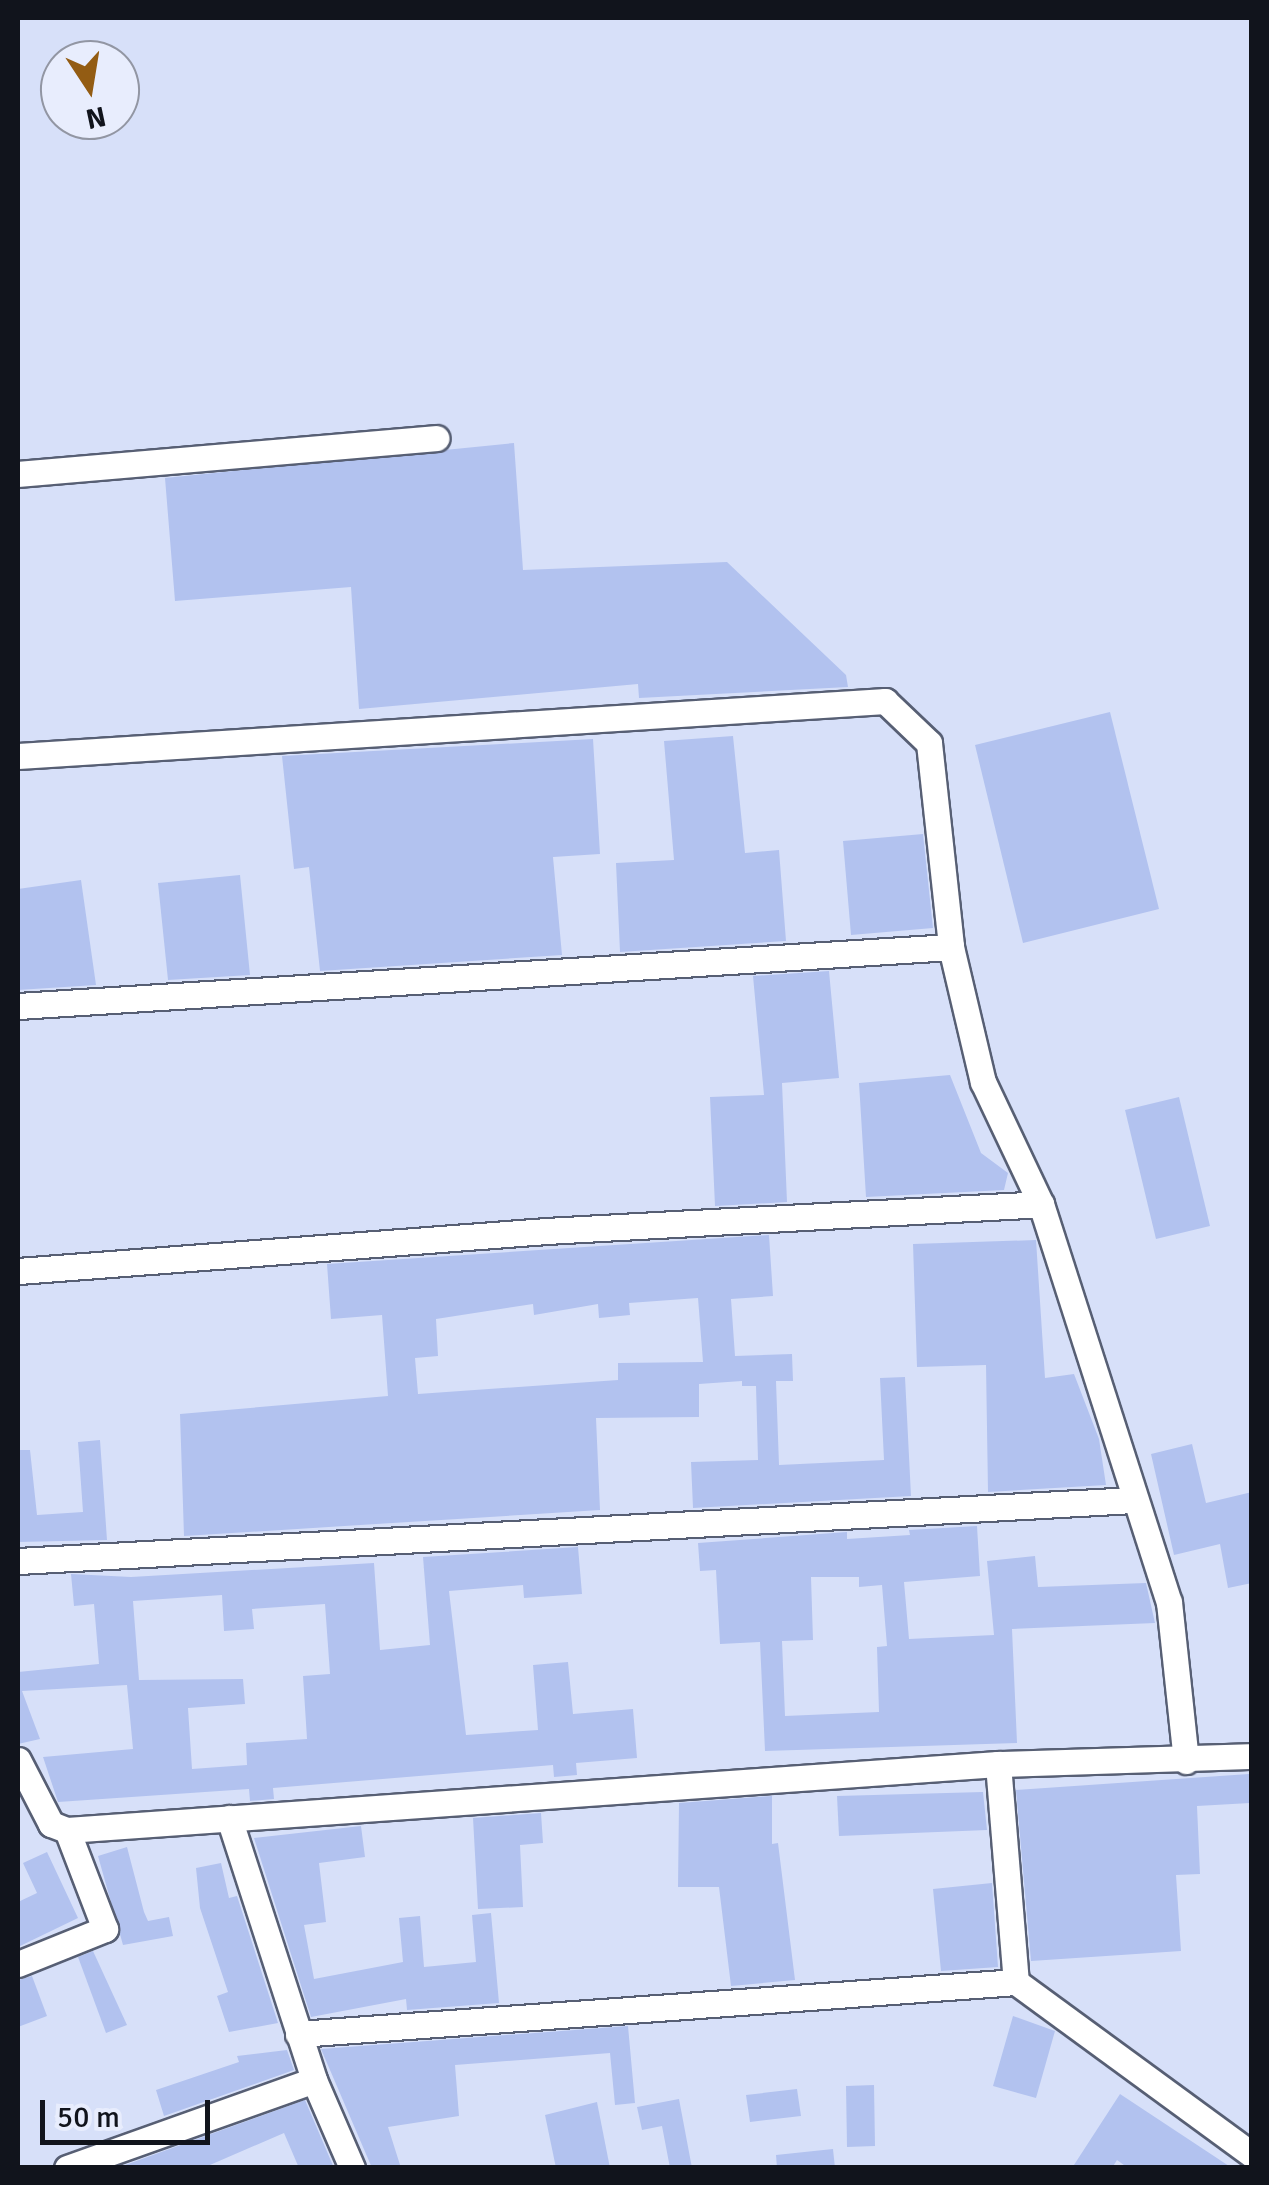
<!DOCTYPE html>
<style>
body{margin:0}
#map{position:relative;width:1269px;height:2185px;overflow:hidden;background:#d7e0f9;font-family:Signika,sans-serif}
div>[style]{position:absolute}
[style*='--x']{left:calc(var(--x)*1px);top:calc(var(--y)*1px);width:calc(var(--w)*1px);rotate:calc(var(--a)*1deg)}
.building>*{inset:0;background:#b2c2ef}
.roads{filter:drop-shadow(2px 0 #575f74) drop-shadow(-2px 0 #575f74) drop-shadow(0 2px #575f74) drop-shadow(0 -2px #575f74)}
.minor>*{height:25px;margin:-12.5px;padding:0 12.5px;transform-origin:12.5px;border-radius:12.5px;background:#fff}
span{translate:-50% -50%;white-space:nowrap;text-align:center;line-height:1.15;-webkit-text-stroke:8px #e8edfd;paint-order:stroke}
.frame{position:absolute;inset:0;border:20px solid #11141c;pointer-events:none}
.north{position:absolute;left:40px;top:40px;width:100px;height:100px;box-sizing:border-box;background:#e8edfd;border:2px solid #9296a3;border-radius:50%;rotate:168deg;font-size:28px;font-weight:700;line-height:40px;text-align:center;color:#11141c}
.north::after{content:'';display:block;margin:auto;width:35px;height:45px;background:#935c13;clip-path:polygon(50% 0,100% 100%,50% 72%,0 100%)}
.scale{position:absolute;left:40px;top:2100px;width:170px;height:45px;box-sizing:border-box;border:5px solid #11141c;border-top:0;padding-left:12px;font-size:30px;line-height:35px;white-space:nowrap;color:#11141c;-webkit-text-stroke:8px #e8edfd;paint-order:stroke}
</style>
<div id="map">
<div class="building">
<i style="clip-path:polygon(514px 443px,523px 570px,727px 562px,846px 675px,848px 687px,639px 698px,638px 684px,359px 709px,351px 587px,175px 601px,165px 478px)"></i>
<i style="clip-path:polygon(1110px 712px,1159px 909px,1023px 943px,975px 745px)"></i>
<i style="clip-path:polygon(733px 736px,745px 853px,779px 850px,786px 941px,620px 952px,616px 863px,674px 860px,664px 741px)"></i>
<i style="clip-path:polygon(593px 739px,600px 854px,553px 857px,562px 955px,320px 971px,309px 867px,294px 869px,282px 756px)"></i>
<i style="clip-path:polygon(923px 834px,933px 928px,851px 935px,843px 841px)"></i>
<i style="clip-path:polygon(240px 875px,250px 975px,168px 980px,158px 883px)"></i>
<i style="clip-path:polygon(81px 880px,96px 985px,18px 990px,18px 889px)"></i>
<i style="clip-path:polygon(829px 971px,839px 1078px,782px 1083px,787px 1202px,715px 1206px,710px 1097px,764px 1095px,753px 976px)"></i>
<i style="clip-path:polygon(950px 1075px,981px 1153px,1008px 1173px,1004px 1190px,866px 1197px,859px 1083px)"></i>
<i style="clip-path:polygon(1179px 1097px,1210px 1226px,1156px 1239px,1125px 1110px)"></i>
<i style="clip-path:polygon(evenodd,769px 1235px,773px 1296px,731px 1299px,735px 1356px,792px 1354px,793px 1381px,776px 1381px,779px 1465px,884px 1460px,880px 1378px,905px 1377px,911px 1496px,693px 1508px,691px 1462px,758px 1460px,756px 1386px,742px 1386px,742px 1381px,699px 1384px,699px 1417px,596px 1418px,600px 1510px,184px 1536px,180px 1414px,388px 1396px,382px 1315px,331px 1319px,327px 1264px,769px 1235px,698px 1298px,703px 1362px,618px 1363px,618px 1380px,418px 1394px,415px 1358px,438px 1356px,436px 1319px,533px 1304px,534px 1315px,598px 1304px,599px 1318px,630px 1315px,629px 1303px,698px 1298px)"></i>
<i style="clip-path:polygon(1036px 1240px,1045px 1378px,1074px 1374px,1099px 1439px,1106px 1485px,988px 1492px,986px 1365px,917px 1367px,913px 1244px)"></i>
<i style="clip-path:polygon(100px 1440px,107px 1540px,18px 1542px,18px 1450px,30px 1450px,37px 1515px,83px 1512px,78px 1442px)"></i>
<i style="clip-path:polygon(1192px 1444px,1206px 1503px,1252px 1492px,1252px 1583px,1228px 1588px,1220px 1544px,1174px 1555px,1151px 1454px)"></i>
<i style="clip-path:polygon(evenodd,977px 1526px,980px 1576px,904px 1582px,909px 1639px,994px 1635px,987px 1561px,1035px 1556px,1038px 1587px,1146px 1583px,1155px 1623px,1012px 1629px,1017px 1743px,765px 1751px,760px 1642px,720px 1644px,716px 1570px,700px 1571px,698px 1543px,847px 1532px,847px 1539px,910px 1535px,909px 1530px,977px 1526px,811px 1577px,859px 1577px,859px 1587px,882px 1585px,887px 1646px,877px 1647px,879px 1712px,785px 1716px,782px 1641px,813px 1640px,811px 1577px)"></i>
<i style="clip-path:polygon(evenodd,578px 1547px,582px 1594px,524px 1598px,523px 1585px,449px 1591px,466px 1735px,538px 1730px,533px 1665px,568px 1662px,573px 1714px,633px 1709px,637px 1758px,576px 1763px,577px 1775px,554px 1777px,553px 1765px,273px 1788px,274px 1799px,250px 1801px,249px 1789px,58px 1802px,43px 1757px,133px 1749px,127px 1685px,22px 1691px,40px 1739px,18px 1744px,18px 1672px,99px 1664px,94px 1604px,74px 1606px,71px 1574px,131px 1577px,374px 1563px,380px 1650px,430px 1645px,423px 1557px,578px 1547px,222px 1595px,224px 1631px,254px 1629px,252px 1609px,325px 1604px,330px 1674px,303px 1676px,307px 1739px,246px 1743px,247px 1765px,192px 1769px,188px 1708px,245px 1704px,243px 1679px,139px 1680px,133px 1601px,222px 1595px)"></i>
<i style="clip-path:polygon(1249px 1774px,1250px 1803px,1197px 1806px,1200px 1874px,1176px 1875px,1181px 1951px,1031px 1961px,1016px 1790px)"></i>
<i style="clip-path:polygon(983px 1792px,987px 1830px,839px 1836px,837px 1796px)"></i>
<i style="clip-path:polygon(772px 1796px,772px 1844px,778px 1843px,795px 1980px,731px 1986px,719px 1887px,678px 1887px,679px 1803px)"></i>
<i style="clip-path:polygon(541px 1813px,543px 1843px,520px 1845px,523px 1907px,478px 1909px,473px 1818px)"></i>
<i style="clip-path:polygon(361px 1826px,365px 1857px,319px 1863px,326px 1922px,304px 1925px,314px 1979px,403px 1962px,399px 1918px,420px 1916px,424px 1967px,476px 1962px,472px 1915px,491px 1913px,499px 2003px,407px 2010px,406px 1999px,311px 2017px,254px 1838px)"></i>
<i style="clip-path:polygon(127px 1847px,144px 1912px,148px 1921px,169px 1917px,173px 1936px,123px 1945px,98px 1856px)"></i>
<i style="clip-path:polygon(47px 1852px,78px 1918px,18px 1947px,18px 1902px,37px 1893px,23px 1863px)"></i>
<i style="clip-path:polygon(221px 1863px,229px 1898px,237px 1896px,278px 2023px,229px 2032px,217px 1996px,228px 1992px,200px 1908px,196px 1868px)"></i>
<i style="clip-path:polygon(992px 1883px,998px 1967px,941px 1971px,933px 1889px)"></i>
<i style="clip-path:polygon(93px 1951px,127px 2025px,106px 2033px,78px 1957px)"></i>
<i style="clip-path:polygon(32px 1976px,47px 2016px,18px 2027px,18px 1980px)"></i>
<i style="clip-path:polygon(1013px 2016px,1055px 2031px,1036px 2098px,993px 2086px)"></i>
<i style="clip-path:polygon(628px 2026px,635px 2103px,615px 2105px,610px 2053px,455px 2065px,459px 2116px,388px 2127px,401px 2168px,372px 2168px,321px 2049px)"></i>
<i style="clip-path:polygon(287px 2050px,294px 2070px,164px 2116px,156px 2090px,239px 2062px,237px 2056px)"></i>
<i style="clip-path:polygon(874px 2085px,875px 2146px,847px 2147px,846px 2086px)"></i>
<i style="clip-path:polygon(797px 2089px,801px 2116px,750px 2122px,746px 2095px)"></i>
<i style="clip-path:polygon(1120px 2094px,1232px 2168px,1128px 2168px,1117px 2160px,1112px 2168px,1072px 2168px)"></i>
<i style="clip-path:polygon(679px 2099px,692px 2168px,670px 2168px,662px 2126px,642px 2130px,637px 2107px)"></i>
<i style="clip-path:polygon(305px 2100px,334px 2168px,299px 2168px,284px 2133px,203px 2168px,117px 2168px)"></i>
<i style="clip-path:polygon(597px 2102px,610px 2168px,556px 2168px,545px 2115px)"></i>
<i style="clip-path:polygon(833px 2149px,835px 2168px,777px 2168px,776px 2155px)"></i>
</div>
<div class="roads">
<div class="minor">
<i style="--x:18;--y:474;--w:420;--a:-4.9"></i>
<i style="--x:18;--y:756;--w:869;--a:-3.63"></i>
<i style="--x:885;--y:701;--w:61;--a:43.7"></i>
<i style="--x:929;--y:743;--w:205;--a:83.8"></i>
<i style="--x:18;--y:1006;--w:935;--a:-3.62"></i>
<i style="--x:951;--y:947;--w:139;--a:76.7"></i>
<i style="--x:983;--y:1082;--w:135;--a:64.6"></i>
<i style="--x:18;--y:1271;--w:530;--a:-4.33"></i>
<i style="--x:546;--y:1231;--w:496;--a:-3.1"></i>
<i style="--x:1041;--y:1204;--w:418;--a:72.2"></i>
<i style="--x:1169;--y:1602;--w:160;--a:83.9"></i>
<i style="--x:18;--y:1561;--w:1116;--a:-3.13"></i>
<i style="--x:18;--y:1760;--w:72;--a:62.7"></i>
<i style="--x:51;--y:1824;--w:17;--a:21"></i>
<i style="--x:67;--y:1830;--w:933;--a:-4.06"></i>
<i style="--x:998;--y:1764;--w:219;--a:85.3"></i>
<i style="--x:1016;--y:1982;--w:293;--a:36.2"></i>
<i style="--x:998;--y:1764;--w:254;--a:-1.8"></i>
<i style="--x:229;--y:1818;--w:275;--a:72"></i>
<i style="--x:314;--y:2080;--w:96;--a:66.6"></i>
<i style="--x:18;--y:1964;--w:94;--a:-21.9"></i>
<i style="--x:105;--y:1929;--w:106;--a:-111"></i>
<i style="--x:298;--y:2034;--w:720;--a:-4.14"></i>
<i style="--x:67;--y:2168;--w:262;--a:-19.6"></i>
</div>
</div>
<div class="frame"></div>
<div class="north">N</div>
<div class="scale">50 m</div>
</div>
